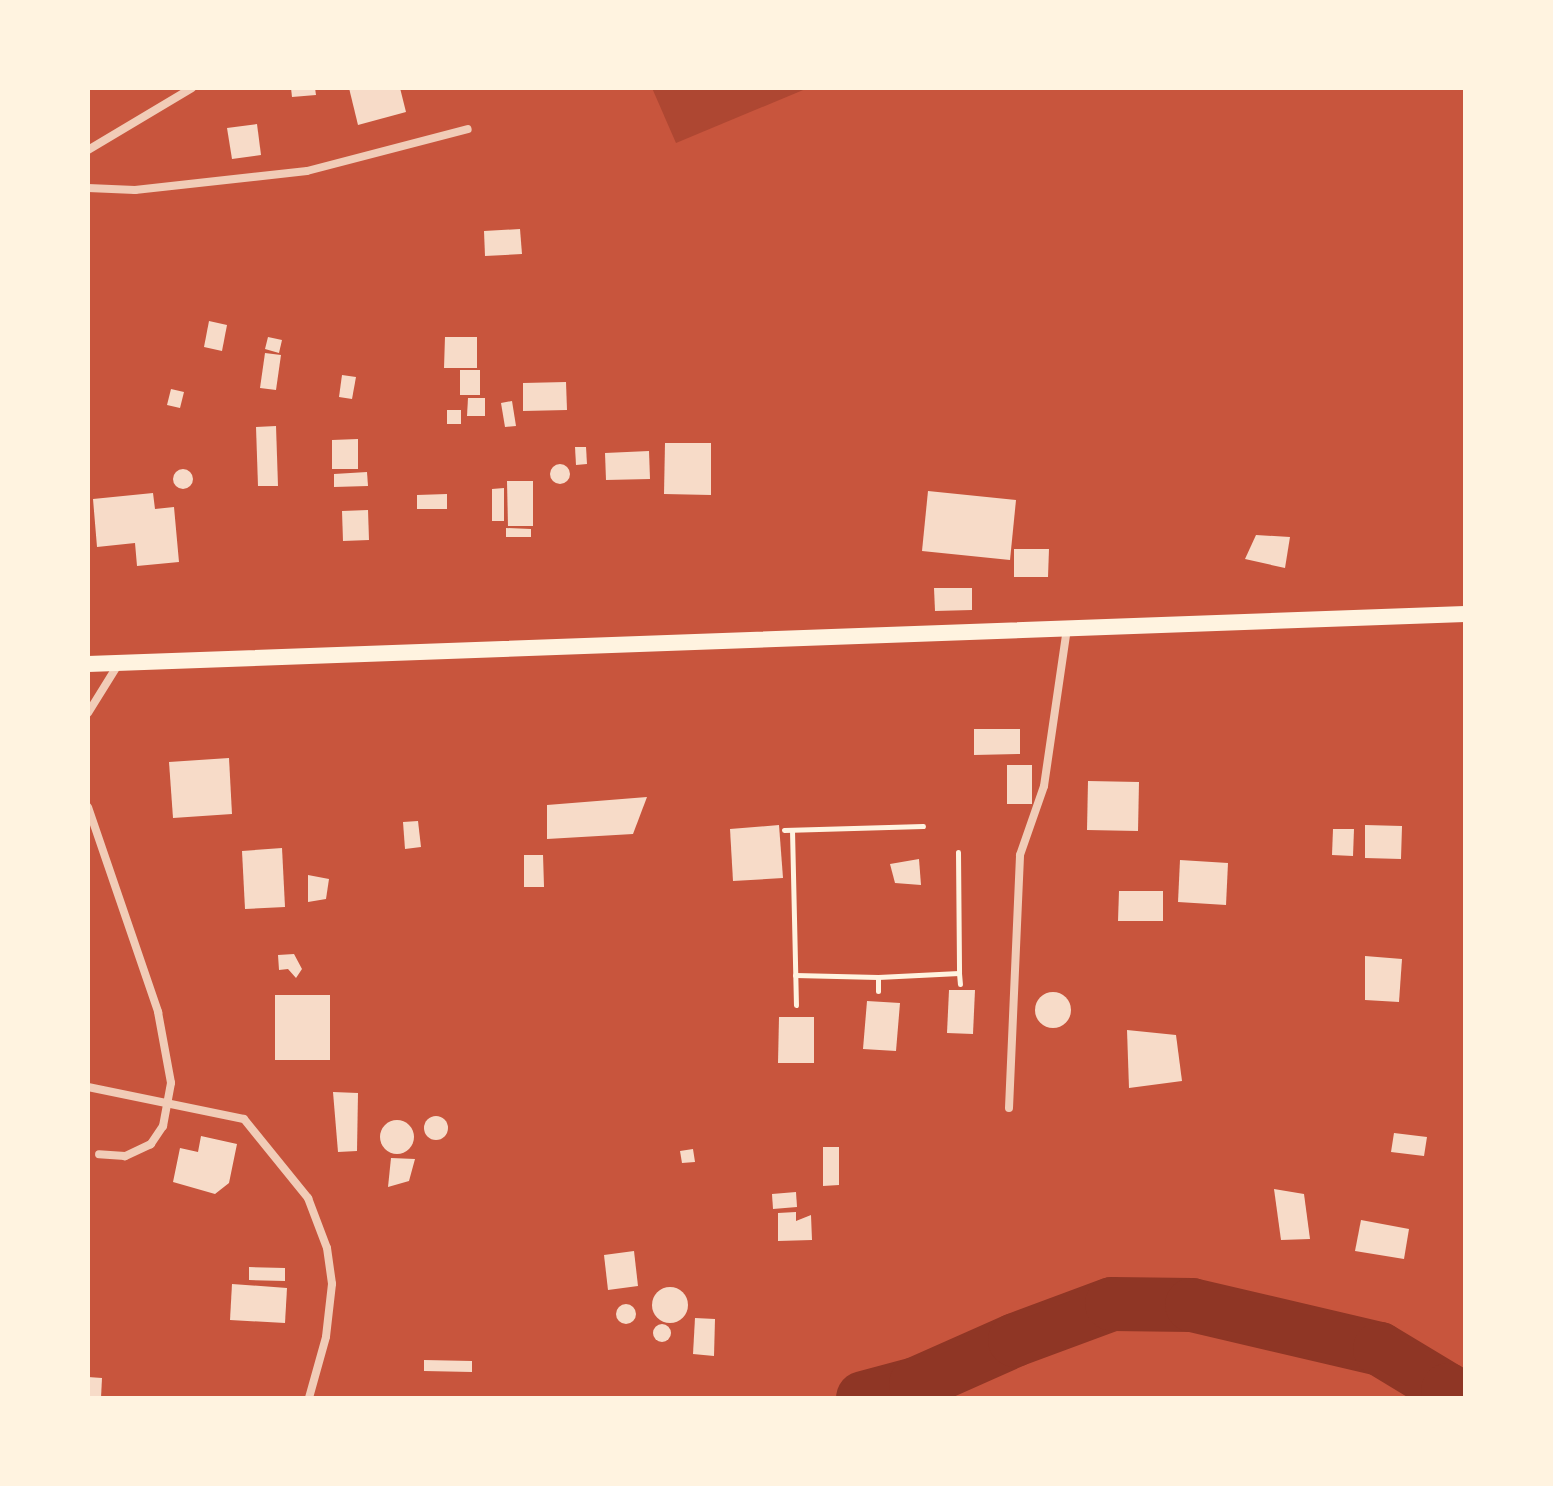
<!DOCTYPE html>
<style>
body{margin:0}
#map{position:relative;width:1553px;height:1486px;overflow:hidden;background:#c8553d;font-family:Montserrat,sans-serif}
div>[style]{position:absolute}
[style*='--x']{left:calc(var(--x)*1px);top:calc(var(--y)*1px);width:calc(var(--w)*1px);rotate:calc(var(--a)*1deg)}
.green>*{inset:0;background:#ae4732}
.river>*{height:54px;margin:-27px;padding:0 27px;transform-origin:27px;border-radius:27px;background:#8f3625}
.building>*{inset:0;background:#f7dbc8}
.round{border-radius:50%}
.path>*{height:5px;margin:-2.5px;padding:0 2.5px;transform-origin:2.5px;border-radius:2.5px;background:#fff3e0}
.minor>*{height:8px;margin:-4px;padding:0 4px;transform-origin:4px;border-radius:4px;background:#f1ccb7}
.secondary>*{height:16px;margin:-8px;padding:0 8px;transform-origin:8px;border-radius:8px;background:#fff3e0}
span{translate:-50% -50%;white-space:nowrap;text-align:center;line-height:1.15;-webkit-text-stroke:8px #fff3e0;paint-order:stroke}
.frame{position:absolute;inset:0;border:90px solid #fff3e0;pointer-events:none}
</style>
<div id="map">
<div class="green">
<i style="clip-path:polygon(652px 88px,808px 88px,676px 143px)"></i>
</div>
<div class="river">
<i style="--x:863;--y:1398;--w:55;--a:-14.8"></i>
<i style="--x:916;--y:1384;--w:108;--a:-24"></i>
<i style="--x:1015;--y:1340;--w:103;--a:-20.4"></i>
<i style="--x:1112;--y:1304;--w:80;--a:0.7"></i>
<i style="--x:1192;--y:1305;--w:193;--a:13.2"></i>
<i style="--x:1380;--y:1349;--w:79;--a:31.1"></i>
<i style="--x:1448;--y:1390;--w:9;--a:63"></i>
</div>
<div class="building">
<i style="clip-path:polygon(291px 88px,315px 88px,316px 95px,292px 97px)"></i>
<i style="clip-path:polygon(349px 88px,400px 88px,406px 112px,358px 125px)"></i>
<i style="clip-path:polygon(257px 124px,261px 155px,232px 159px,227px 128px)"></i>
<i style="clip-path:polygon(520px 229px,522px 254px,485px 256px,484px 231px)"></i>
<i style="clip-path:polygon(209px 321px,227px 325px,222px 351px,204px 347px)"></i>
<i style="clip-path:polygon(268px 337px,282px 340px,279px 353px,265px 349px)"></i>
<i style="clip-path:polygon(445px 337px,477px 337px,477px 368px,444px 368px)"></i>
<i style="clip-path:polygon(265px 353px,281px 355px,276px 390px,260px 388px)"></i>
<i style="clip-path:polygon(460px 370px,480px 370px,480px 395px,460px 395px)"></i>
<i style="clip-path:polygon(342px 375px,356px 377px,352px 399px,339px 397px)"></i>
<i style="clip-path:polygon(566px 382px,567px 410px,523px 411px,523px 383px)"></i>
<i style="clip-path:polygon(171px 389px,184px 392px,180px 408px,167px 405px)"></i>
<i style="clip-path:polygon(468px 398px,485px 398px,485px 416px,467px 416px)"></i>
<i style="clip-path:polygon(512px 401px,516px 426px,505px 427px,501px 403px)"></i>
<i style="clip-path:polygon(447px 410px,461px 410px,461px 424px,447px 424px)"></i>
<i style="clip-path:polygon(276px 426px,278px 486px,258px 486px,256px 427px)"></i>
<i style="clip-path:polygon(358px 439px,358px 469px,332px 469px,332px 440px)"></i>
<i style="clip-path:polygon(665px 443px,711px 443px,711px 495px,664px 494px)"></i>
<i style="clip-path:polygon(575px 447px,586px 447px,587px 464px,576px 465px)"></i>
<i style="clip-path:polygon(649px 451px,650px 479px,606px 480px,605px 453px)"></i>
<i class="round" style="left:550px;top:464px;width:20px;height:20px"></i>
<i class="round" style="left:173px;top:469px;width:20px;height:20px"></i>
<i style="clip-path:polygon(367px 472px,368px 486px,334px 487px,334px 474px)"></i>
<i style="clip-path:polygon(507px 481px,533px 481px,533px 526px,508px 526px)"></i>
<i style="clip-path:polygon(504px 488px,504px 521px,492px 521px,492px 489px)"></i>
<i style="clip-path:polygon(928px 491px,1016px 500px,1010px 560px,922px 551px)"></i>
<i style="clip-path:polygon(153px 493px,155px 509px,174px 507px,179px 562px,137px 566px,135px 543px,97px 547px,93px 499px)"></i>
<i style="clip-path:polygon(447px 494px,447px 509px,417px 509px,417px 495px)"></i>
<i style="clip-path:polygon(368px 510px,369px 540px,343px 541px,342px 511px)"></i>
<i style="clip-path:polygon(506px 528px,531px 529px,531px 537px,506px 537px)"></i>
<i style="clip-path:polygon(1256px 535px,1290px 537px,1285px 568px,1245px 559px)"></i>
<i style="clip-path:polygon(1014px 549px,1049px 549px,1048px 577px,1014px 577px)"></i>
<i style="clip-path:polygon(934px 588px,972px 588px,972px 610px,935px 611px)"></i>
<i style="clip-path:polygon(974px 729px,1020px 729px,1020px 754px,974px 755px)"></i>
<i style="clip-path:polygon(229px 758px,232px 814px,173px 818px,169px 762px)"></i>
<i style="clip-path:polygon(1007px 765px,1032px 765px,1032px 804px,1007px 804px)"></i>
<i style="clip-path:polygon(1088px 781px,1139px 782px,1138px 831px,1087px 830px)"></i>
<i style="clip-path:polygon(647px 797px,633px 834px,547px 839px,547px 805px)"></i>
<i style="clip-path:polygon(418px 821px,421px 847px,405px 849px,403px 822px)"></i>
<i style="clip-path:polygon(779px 825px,783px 878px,733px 881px,730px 829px)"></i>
<i style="clip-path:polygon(1365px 825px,1402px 826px,1401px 859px,1365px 858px)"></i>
<i style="clip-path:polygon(1333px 829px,1354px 829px,1353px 856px,1332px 855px)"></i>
<i style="clip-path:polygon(282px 848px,285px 907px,245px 909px,242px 851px)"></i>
<i style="clip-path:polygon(524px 855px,543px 855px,544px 887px,524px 887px)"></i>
<i style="clip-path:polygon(919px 859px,921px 885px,895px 883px,890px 864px)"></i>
<i style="clip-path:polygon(1180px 860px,1228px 863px,1226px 905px,1178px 902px)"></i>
<i style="clip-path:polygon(308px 875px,329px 879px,326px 899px,308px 902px)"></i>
<i style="clip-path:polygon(1119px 891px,1163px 891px,1163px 921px,1118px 921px)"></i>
<i style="clip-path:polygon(294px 954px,302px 969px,296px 978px,288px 969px,279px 970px,278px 955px)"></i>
<i style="clip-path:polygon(1365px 956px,1402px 959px,1399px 1002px,1365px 1000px)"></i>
<i style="clip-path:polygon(949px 990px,975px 990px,973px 1034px,947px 1033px)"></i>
<i class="round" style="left:1035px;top:992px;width:36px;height:36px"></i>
<i style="clip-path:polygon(275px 995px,330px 995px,330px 1060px,275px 1060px)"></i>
<i style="clip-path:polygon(867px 1001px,900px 1003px,896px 1051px,863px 1049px)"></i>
<i style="clip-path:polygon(779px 1017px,814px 1017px,814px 1063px,778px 1063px)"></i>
<i style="clip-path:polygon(1127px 1030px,1176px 1035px,1182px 1081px,1129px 1088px)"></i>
<i style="clip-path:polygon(333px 1092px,358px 1093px,357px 1151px,338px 1152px)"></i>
<i class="round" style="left:424px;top:1116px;width:24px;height:24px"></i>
<i class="round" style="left:380px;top:1120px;width:34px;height:34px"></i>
<i style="clip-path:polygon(1394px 1133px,1427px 1137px,1424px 1156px,1391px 1152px)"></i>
<i style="clip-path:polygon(201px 1136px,237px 1144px,229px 1183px,215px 1194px,173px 1182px,180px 1148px,198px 1152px)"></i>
<i style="clip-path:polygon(823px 1147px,839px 1147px,839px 1185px,823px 1186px)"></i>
<i style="clip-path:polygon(693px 1149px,695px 1162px,682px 1163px,680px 1151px)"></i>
<i style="clip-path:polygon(391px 1158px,415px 1159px,409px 1181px,388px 1187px)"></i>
<i style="clip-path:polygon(1274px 1189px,1304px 1194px,1310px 1239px,1281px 1240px)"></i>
<i style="clip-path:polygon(796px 1192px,797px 1207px,773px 1209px,772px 1194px)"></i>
<i style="clip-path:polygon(796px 1212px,796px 1221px,811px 1215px,812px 1240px,778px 1241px,778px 1213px)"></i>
<i style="clip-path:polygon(1361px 1220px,1409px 1229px,1404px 1259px,1355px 1251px)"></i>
<i style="clip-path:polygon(634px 1251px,638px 1286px,608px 1290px,604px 1255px)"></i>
<i style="clip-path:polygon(249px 1267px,285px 1268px,285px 1281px,249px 1280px)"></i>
<i style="clip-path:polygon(232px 1284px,287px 1288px,285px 1323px,230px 1320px)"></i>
<i class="round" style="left:652px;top:1287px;width:36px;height:36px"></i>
<i class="round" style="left:616px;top:1304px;width:20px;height:20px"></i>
<i style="clip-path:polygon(695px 1318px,715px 1319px,714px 1356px,693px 1354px)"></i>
<i class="round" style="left:653px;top:1324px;width:18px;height:18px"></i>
<i style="clip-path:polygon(424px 1360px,472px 1361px,472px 1372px,424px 1371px)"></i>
<i style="clip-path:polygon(88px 1377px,102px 1378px,101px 1398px,88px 1398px)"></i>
</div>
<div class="path">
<i style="--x:784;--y:830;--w:139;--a:-1.6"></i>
<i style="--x:792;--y:830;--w:175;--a:88.7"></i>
<i style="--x:958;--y:852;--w:121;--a:89.5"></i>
<i style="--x:795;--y:975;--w:83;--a:1.4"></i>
<i style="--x:878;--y:977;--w:14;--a:90"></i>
<i style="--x:878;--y:977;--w:81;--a:-2.8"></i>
<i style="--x:959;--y:973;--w:11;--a:85"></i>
</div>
<div class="minor">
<i style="--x:88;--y:150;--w:121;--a:-30.8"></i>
<i style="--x:88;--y:188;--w:47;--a:2.4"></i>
<i style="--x:135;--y:190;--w:173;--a:-6.3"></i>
<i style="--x:307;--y:171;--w:166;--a:-14.6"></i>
<i style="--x:88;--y:713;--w:59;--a:-58.2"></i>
<i style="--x:88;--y:807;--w:217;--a:71.1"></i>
<i style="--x:158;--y:1012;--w:72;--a:79.6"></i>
<i style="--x:171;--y:1083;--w:44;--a:100.5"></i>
<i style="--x:163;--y:1126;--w:22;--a:124"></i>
<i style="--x:151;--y:1144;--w:29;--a:155"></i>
<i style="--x:125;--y:1156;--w:26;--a:-176"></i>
<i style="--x:88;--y:1087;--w:159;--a:11.6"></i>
<i style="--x:244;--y:1119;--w:102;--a:51"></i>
<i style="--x:308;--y:1198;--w:53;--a:69.2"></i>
<i style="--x:327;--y:1248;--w:36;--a:82"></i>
<i style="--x:332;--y:1284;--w:53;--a:96.5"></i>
<i style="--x:326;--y:1337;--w:63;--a:105.6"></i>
<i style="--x:1009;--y:1108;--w:253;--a:-87.5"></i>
<i style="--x:1020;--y:855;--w:73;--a:-70.8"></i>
<i style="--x:1044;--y:786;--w:159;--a:-81.7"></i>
</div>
<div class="secondary">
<i style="--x:88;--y:664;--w:1378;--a:-2.08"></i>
</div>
<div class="frame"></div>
</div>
